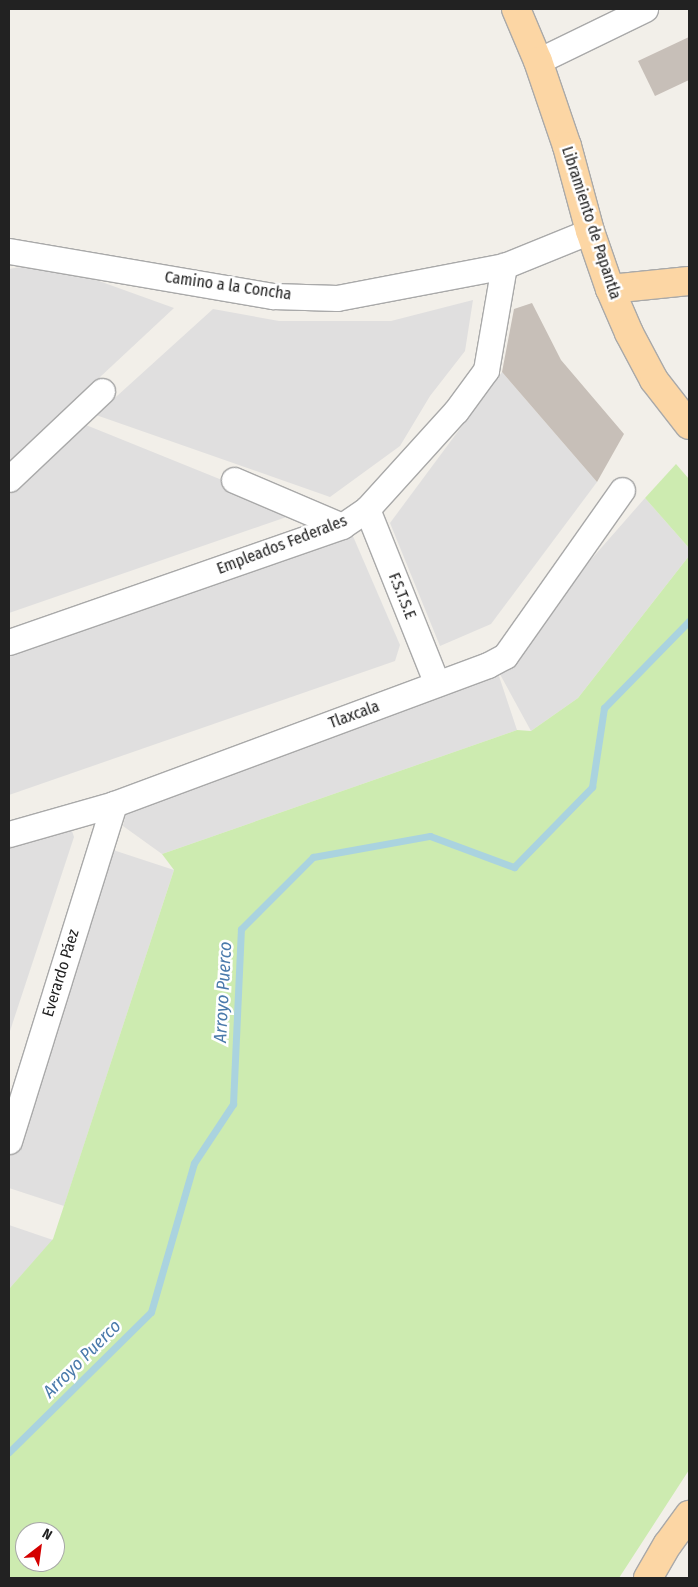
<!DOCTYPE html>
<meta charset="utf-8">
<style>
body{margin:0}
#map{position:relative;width:698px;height:1587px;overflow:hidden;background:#f2efe9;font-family:"Fira Sans Condensed",sans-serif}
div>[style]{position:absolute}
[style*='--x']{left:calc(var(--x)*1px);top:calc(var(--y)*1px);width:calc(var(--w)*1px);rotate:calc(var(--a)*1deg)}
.residential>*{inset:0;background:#e0dfdf}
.grass>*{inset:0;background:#cdebb0}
.stream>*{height:7px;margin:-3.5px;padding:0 3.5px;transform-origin:3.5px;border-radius:3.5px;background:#aad3df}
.building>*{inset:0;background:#c7bfb8}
.roads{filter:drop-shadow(1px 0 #a9a9a9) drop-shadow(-1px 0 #a9a9a9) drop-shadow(0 1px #a9a9a9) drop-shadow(0 -1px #a9a9a9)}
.minor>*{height:25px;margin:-12.5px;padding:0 12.5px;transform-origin:12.5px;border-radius:12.5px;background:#fff}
.major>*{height:28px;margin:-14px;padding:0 14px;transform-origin:14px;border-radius:14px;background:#fcd6a4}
span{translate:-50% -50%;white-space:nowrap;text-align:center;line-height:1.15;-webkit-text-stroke:5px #fff;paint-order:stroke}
.street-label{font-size:16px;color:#222}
.water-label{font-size:18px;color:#4a7aab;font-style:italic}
.frame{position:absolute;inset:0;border:10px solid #222;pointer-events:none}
.north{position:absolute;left:15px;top:1522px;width:50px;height:50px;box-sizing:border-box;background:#fff;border:1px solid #a7a7a7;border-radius:50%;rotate:30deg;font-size:14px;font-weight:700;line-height:20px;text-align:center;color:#222}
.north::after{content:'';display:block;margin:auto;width:18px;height:22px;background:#d40000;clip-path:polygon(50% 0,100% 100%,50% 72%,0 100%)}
</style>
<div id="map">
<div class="residential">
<i style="clip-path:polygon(37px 264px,99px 281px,174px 308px,9px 462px,9px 269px)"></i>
<i style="clip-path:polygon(473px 300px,465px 351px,430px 396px,400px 446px,330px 497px,96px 415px,213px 309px,279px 321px,391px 321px)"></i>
<i style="clip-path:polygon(502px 372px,597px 482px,491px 624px,440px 646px,390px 523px)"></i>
<i style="clip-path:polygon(86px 425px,301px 512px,9px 613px,9px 495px)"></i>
<i style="clip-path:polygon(645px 498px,689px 548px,689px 556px,578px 698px,531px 731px,496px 667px,517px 730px,162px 854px,123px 826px,129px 799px,516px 645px)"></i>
<i style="clip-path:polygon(349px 527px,400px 645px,395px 661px,9px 795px,9px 645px)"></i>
<i style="clip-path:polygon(71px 828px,74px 837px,9px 1034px,9px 841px)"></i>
<i style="clip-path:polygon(107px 848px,174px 870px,64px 1206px,9px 1188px,9px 1148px)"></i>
<i style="clip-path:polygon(9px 1225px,53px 1240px,9px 1289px)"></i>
</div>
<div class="grass">
<i style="clip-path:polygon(676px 464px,689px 479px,689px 548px,645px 498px)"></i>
<i style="clip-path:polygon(evenodd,689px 556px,689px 1470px,619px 1578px,9px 1578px,9px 1289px,53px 1239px,174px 870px,162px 854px,517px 730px,531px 731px,578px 698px,689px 556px,25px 1532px,55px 1532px,55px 1562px,25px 1562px,25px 1532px)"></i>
</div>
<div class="stream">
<i style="--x:9;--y:1452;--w:199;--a:-44.6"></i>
<i style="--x:151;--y:1312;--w:155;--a:-73.9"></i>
<i style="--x:194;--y:1163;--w:71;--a:-56.5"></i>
<i style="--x:233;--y:1104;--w:175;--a:-87.4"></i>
<i style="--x:241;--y:929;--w:102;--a:-45"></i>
<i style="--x:313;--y:857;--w:119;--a:-10.2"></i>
<i style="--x:430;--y:836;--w:90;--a:20.3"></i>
<i style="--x:514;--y:867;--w:112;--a:-45.7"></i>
<i style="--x:592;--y:787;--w:80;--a:-81.4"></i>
<i style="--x:604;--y:708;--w:122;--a:-45.7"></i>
</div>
<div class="building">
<i style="clip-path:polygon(689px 37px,689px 80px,655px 96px,638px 61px)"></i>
<i style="clip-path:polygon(532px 303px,561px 360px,624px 434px,597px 482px,502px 372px,514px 309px)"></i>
</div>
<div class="roads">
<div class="minor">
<i style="--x:538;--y:61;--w:119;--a:-25.9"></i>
<i style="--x:9;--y:251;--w:268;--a:9.7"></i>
<i style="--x:273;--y:296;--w:64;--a:1.8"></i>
<i style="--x:337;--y:298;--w:170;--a:-10.8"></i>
<i style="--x:504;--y:266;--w:93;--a:-22.1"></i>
<i style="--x:9;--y:479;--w:128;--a:-43.4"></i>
<i style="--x:234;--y:480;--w:117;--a:23.1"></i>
<i style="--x:367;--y:509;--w:188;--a:68.2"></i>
<i style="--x:9;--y:642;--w:353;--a:-19.2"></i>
<i style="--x:342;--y:526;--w:30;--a:-34"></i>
<i style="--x:367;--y:509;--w:132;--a:-47.8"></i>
<i style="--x:456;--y:411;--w:51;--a:-53.8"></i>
<i style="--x:486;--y:370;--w:106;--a:-80.2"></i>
<i style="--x:9;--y:834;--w:109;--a:-15.9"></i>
<i style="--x:114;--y:804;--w:399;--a:-20.4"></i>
<i style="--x:488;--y:665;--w:19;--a:-28"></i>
<i style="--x:505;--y:656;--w:203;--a:-54.8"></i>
<i style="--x:9;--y:1141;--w:353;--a:-72.7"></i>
</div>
<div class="major">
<i style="--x:516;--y:9;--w:56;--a:67.1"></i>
<i style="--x:538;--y:61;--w:90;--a:71.2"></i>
<i style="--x:567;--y:146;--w:88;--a:74.9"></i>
<i style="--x:590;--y:231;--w:61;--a:71"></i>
<i style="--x:610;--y:289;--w:48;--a:66.6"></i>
<i style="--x:629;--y:333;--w:53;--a:62"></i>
<i style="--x:654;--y:380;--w:57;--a:52.1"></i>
<i style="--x:610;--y:289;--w:79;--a:-5.8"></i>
<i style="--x:648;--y:1578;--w:39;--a:-60"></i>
<i style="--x:668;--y:1544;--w:36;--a:-54"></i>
</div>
</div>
<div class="street-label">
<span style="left:591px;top:223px;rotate:72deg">Libramiento de Papantla</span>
<span style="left:228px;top:286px;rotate:8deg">Camino a la Concha</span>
<span style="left:282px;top:545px;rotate:-21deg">Empleados Federales</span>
<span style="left:402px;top:596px;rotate:68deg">F.S.T.S.E</span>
<span style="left:354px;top:715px;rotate:-20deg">Tlaxcala</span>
<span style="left:61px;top:973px;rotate:-73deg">Everardo Páez</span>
</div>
<div class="water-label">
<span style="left:223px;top:992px;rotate:-87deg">Arroyo Puerco</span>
<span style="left:82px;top:1359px;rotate:-45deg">Arroyo Puerco</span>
</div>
<div class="frame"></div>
<div class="north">N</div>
</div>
